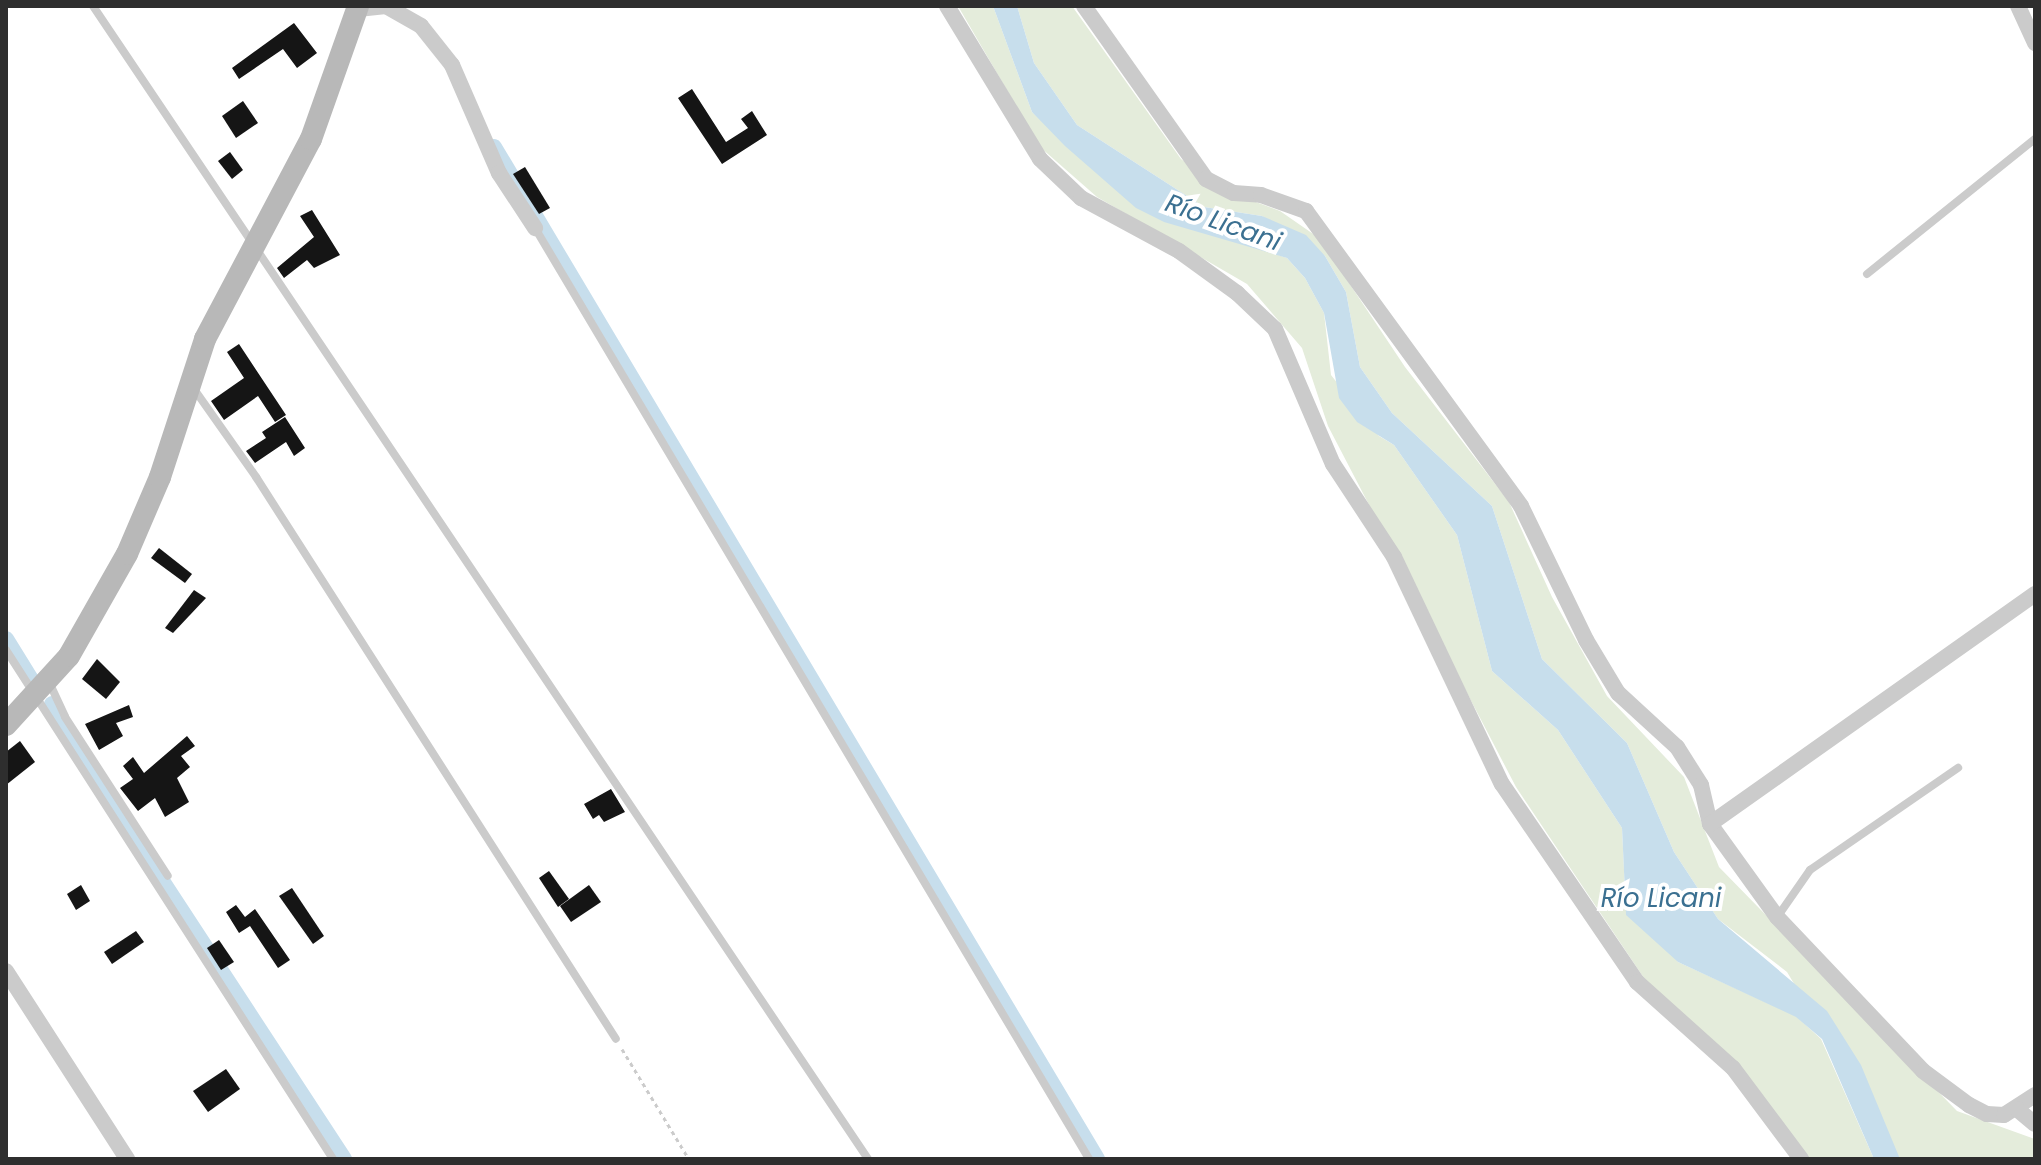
<!DOCTYPE html>
<meta charset="utf-8">
<style>
body{margin:0}
#map{position:relative;width:2041px;height:1165px;overflow:hidden;background:#fff;font-family:Poppins,sans-serif}
div>[style]{position:absolute}
[style*='--x']{left:calc(var(--x)*1px);top:calc(var(--y)*1px);width:calc(var(--w)*1px);rotate:calc(var(--a)*1deg)}
.green>*{inset:0;background:#e4ecdb}
.water>*{inset:0;background:#c7deec}
.canal>*{height:16px;margin:-8px;padding:0 8px;transform-origin:8px;border-radius:8px;background:#c7deec}
.building>*{inset:0;background:#151515}
.path>*{height:3px;margin-top:-1.5px;transform-origin:0;background:repeating-linear-gradient(90deg,#cbcbcb 0 4px,transparent 0 8px)}
.service>*{height:8px;margin:-4px;padding:0 4px;transform-origin:4px;border-radius:4px;background:#cbcbcb}
.minor>*{height:16px;margin:-8px;padding:0 8px;transform-origin:8px;border-radius:8px;background:#cbcbcb}
.secondary>*{height:22px;margin:-11px;padding:0 11px;transform-origin:11px;border-radius:11px;background:#b8b8b8}
span{translate:-50% -50%;white-space:nowrap;text-align:center;line-height:1.15;-webkit-text-stroke:8px #fff;paint-order:stroke}
.water-label{font-size:26px;color:#3b7091;font-style:italic}
.frame{position:absolute;inset:0;border:8px solid #2e2e2e;pointer-events:none}
</style>
<div id="map">
<div class="green">
<i style="clip-path:polygon(958px 6px,993px 6px,1032px 112px,1136px 207px,1287px 258px,1305px 278px,1324px 313px,1331px 375px,1379px 436px,1394px 445px,1457px 535px,1492px 671px,1558px 730px,1622px 828px,1625px 891px,1678px 962px,1796px 1016px,1821px 1039px,1874px 1159px,1809px 1159px,1736px 1066px,1652px 990px,1516px 787px,1328px 426px,1302px 348px,1247px 284px,1097px 197px,1040px 147px)"></i>
<i style="clip-path:polygon(1017px 6px,1072px 6px,1181px 159px,1221px 189px,1280px 211px,1319px 238px,1405px 367px,1509px 502px,1552px 597px,1607px 696px,1684px 777px,1719px 867px,1957px 1111px,2035px 1139px,2035px 1159px,1900px 1159px,1787px 972px,1718px 919px,1674px 852px,1627px 743px,1542px 659px,1492px 506px,1392px 413px,1360px 367px,1346px 292px,1325px 256px,1262px 216px,1204px 207px,1077px 125px,1034px 63px)"></i>
</div>
<div class="water">
<i style="clip-path:polygon(993px 6px,1017px 6px,1034px 63px,1077px 125px,1204px 207px,1262px 216px,1306px 235px,1325px 256px,1346px 292px,1360px 367px,1392px 413px,1492px 506px,1542px 659px,1627px 743px,1674px 852px,1718px 919px,1827px 1011px,1861px 1065px,1900px 1159px,1874px 1159px,1822px 1039px,1796px 1017px,1678px 962px,1626px 915px,1622px 828px,1558px 730px,1492px 671px,1457px 535px,1394px 445px,1357px 422px,1339px 398px,1324px 313px,1305px 278px,1287px 258px,1164px 222px,1136px 208px,1065px 146px,1032px 112px)"></i>
</div>
<div class="canal">
<i style="--x:494;--y:147;--w:1178;--a:59.21"></i>
<i style="--x:6;--y:639;--w:49;--a:58.2"></i>
<i style="--x:52;--y:704;--w:26;--a:67"></i>
<i style="--x:62;--y:728;--w:515;--a:56.8"></i>
</div>
<div class="building">
<i style="clip-path:polygon(294px 23px,317px 53px,297px 68px,283px 49px,239px 79px,232px 68px)"></i>
<i style="clip-path:polygon(692px 89px,726px 142px,748px 128px,741px 119px,752px 111px,767px 135px,722px 164px,678px 98px)"></i>
<i style="clip-path:polygon(243px 101px,258px 123px,236px 138px,222px 116px)"></i>
<i style="clip-path:polygon(230px 152px,243px 170px,232px 179px,218px 161px)"></i>
<i style="clip-path:polygon(525px 167px,550px 208px,539px 214px,513px 174px)"></i>
<i style="clip-path:polygon(312px 210px,340px 255px,314px 268px,307px 260px,284px 278px,277px 268px,314px 237px,300px 216px)"></i>
<i style="clip-path:polygon(239px 344px,286px 415px,275px 422px,258px 396px,224px 420px,211px 401px,244px 378px,227px 352px)"></i>
<i style="clip-path:polygon(285px 417px,305px 448px,294px 456px,286px 442px,255px 463px,246px 451px,266px 438px,262px 432px)"></i>
<i style="clip-path:polygon(159px 548px,192px 574px,185px 583px,151px 558px)"></i>
<i style="clip-path:polygon(194px 590px,206px 598px,173px 633px,165px 628px)"></i>
<i style="clip-path:polygon(97px 659px,120px 682px,106px 699px,82px 679px)"></i>
<i style="clip-path:polygon(129px 705px,133px 717px,116px 723px,123px 736px,99px 750px,85px 724px)"></i>
<i style="clip-path:polygon(187px 736px,195px 746px,181px 756px,190px 767px,177px 778px,189px 802px,165px 817px,155px 798px,138px 811px,120px 788px,133px 779px,123px 766px,133px 757px,144px 773px)"></i>
<i style="clip-path:polygon(20px 741px,35px 762px,6px 785px,6px 752px)"></i>
<i style="clip-path:polygon(611px 789px,625px 812px,604px 822px,599px 815px,593px 819px,584px 804px)"></i>
<i style="clip-path:polygon(549px 871px,569px 899px,558px 907px,539px 878px)"></i>
<i style="clip-path:polygon(81px 885px,90px 901px,76px 910px,67px 894px)"></i>
<i style="clip-path:polygon(589px 885px,601px 902px,571px 922px,560px 906px)"></i>
<i style="clip-path:polygon(292px 888px,324px 936px,313px 944px,279px 896px)"></i>
<i style="clip-path:polygon(236px 905px,245px 917px,255px 909px,290px 960px,278px 968px,250px 926px,239px 933px,226px 912px)"></i>
<i style="clip-path:polygon(136px 931px,144px 942px,112px 964px,104px 952px)"></i>
<i style="clip-path:polygon(219px 940px,234px 962px,221px 970px,207px 948px)"></i>
<i style="clip-path:polygon(226px 1069px,240px 1089px,208px 1112px,193px 1091px)"></i>
</div>
<div class="path">
<i style="--x:622;--y:1049;--w:129;--a:58.7"></i>
</div>
<div class="service">
<i style="--x:93;--y:6;--w:1389;--a:56.09"></i>
<i style="--x:535;--y:228;--w:1083;--a:59.24"></i>
<i style="--x:1867;--y:274;--w:216;--a:-38.8"></i>
<i style="--x:194;--y:389;--w:108;--a:54.8"></i>
<i style="--x:256;--y:477;--w:667;--a:57.36"></i>
<i style="--x:6;--y:650;--w:605;--a:57.28"></i>
<i style="--x:49;--y:682;--w:38;--a:65"></i>
<i style="--x:65;--y:717;--w:189;--a:57.1"></i>
<i style="--x:1778;--y:916;--w:56;--a:-55.2"></i>
<i style="--x:1810;--y:870;--w:180;--a:-34.6"></i>
</div>
<div class="minor">
<i style="--x:947;--y:6;--w:179;--a:58.7"></i>
<i style="--x:1040;--y:159;--w:57;--a:43.6"></i>
<i style="--x:1081;--y:198;--w:111;--a:28.4"></i>
<i style="--x:1179;--y:251;--w:72;--a:35.9"></i>
<i style="--x:1237;--y:293;--w:52;--a:43.5"></i>
<i style="--x:1275;--y:329;--w:147;--a:66.8"></i>
<i style="--x:1333;--y:464;--w:111;--a:56.7"></i>
<i style="--x:1394;--y:557;--w:251;--a:64.6"></i>
<i style="--x:1502;--y:784;--w:240;--a:55.7"></i>
<i style="--x:1637;--y:982;--w:129;--a:41.9"></i>
<i style="--x:1733;--y:1068;--w:114;--a:53.2"></i>
<i style="--x:1084;--y:6;--w:212;--a:54.8"></i>
<i style="--x:1206;--y:179;--w:31;--a:27"></i>
<i style="--x:1234;--y:193;--w:27;--a:4"></i>
<i style="--x:1261;--y:195;--w:48;--a:19.6"></i>
<i style="--x:1306;--y:211;--w:365;--a:53.9"></i>
<i style="--x:1521;--y:506;--w:149;--a:64.1"></i>
<i style="--x:1586;--y:640;--w:62;--a:58.9"></i>
<i style="--x:1618;--y:693;--w:80;--a:42.5"></i>
<i style="--x:1677;--y:747;--w:45;--a:57.7"></i>
<i style="--x:1701;--y:785;--w:40;--a:77"></i>
<i style="--x:1710;--y:824;--w:115;--a:54.2"></i>
<i style="--x:1777;--y:917;--w:212;--a:46.5"></i>
<i style="--x:1923;--y:1071;--w:57;--a:36.5"></i>
<i style="--x:1969;--y:1105;--w:20;--a:27"></i>
<i style="--x:1987;--y:1114;--w:17;--a:3"></i>
<i style="--x:2004;--y:1115;--w:37;--a:-33"></i>
<i style="--x:2018;--y:6;--w:41;--a:65.3"></i>
<i style="--x:358;--y:9;--w:28;--a:-6"></i>
<i style="--x:386;--y:6;--w:40;--a:29.7"></i>
<i style="--x:421;--y:26;--w:50;--a:51.5"></i>
<i style="--x:452;--y:65;--w:118;--a:66.5"></i>
<i style="--x:499;--y:173;--w:66;--a:56.8"></i>
<i style="--x:1710;--y:824;--w:398;--a:-35.3"></i>
<i style="--x:6;--y:971;--w:224;--a:57.2"></i>
<i style="--x:2017;--y:1109;--w:23;--a:40"></i>
</div>
<div class="secondary">
<i style="--x:6;--y:725;--w:93;--a:-47.6"></i>
<i style="--x:69;--y:656;--w:117;--a:-60.4"></i>
<i style="--x:127;--y:554;--w:84;--a:-66.8"></i>
<i style="--x:160;--y:477;--w:145;--a:-71.9"></i>
<i style="--x:205;--y:339;--w:226;--a:-62.1"></i>
<i style="--x:311;--y:139;--w:141;--a:-70.5"></i>
</div>
<div class="water-label">
<span style="left:1223px;top:223px;rotate:20deg">Río Licani</span>
<span style="left:1661px;top:899px">Río Licani</span>
</div>
<div class="frame"></div>
</div>
